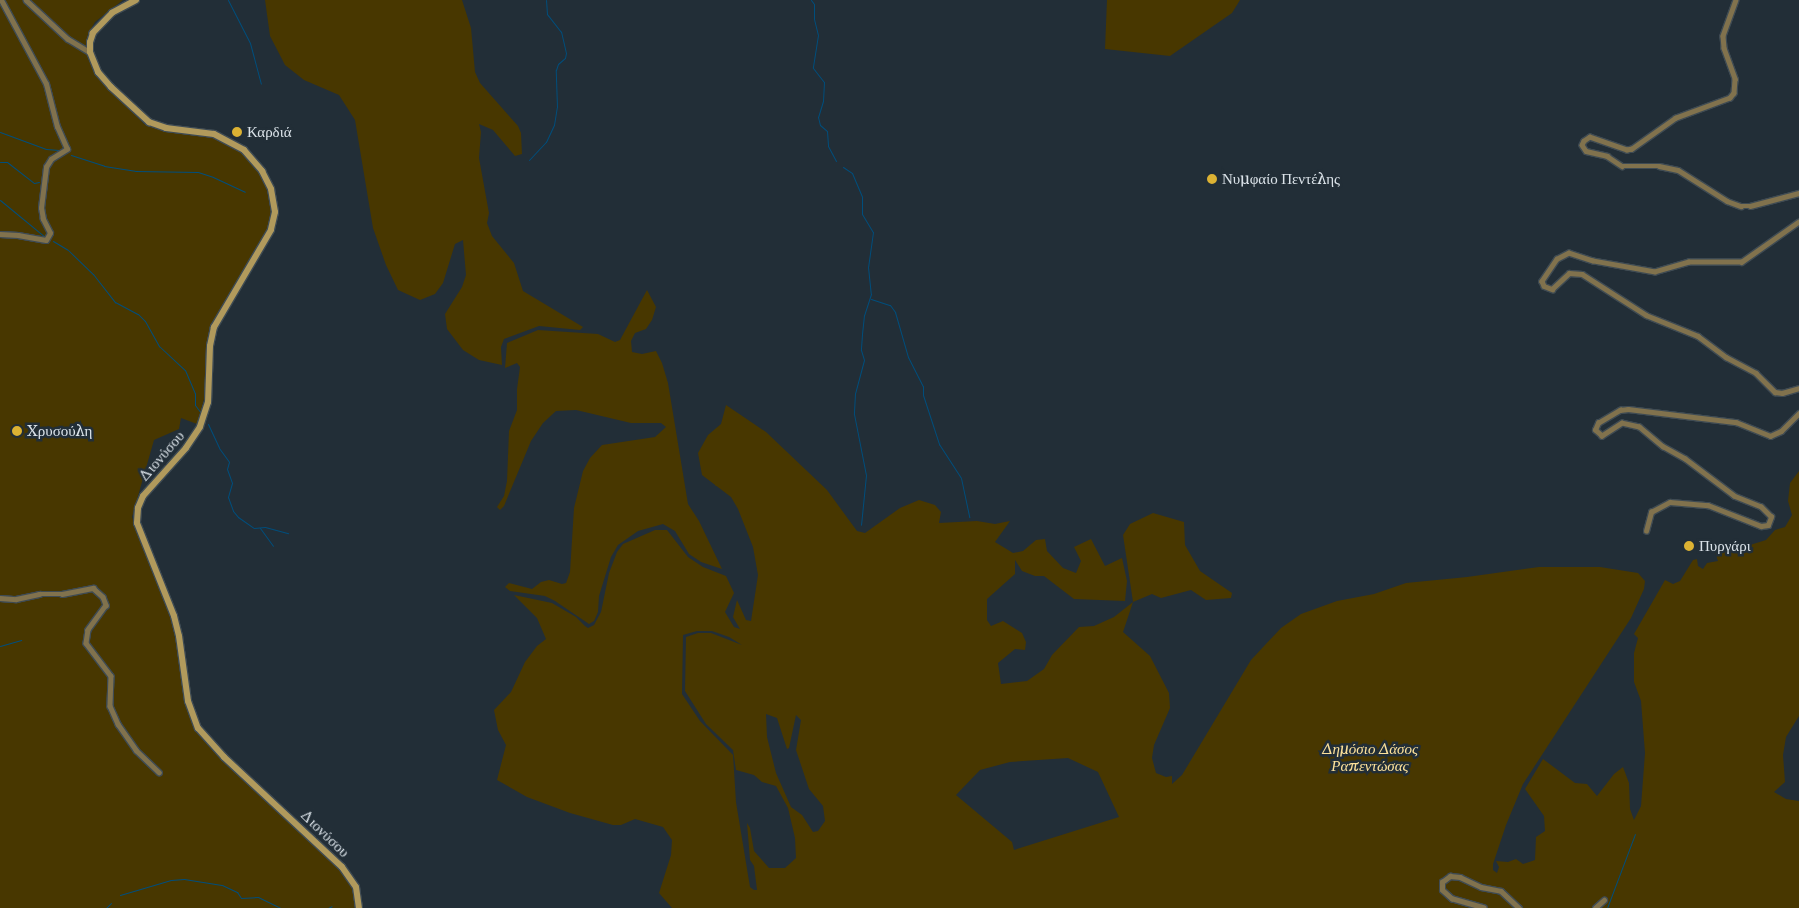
<!DOCTYPE html>
<meta charset="utf-8">
<style>
body{margin:0}
#map{position:relative;width:1799px;height:908px;overflow:hidden;background:#222e37;font-family:Merriweather,serif}
div>[style]{position:absolute}
[style*='--x']{left:calc(var(--x)*1px);top:calc(var(--y)*1px);width:calc(var(--w)*1px);rotate:calc(var(--a)*1deg)}
.green>*{inset:0;background:#483700}
.stream>*{height:1px;margin:-0.5px;padding:0 0.5px;transform-origin:0.5px;border-radius:0.5px;background:#004e7c}
.roads{filter:drop-shadow(1px 0 #3f4b53) drop-shadow(-1px 0 #3f4b53) drop-shadow(0 1px #3f4b53) drop-shadow(0 -1px #3f4b53)}
.street>*{height:4.5px;margin:-2.25px;padding:0 2.25px;transform-origin:2.25px;border-radius:2.25px;background:#81724d}
.secondary>*{height:6px;margin:-3px;padding:0 3px;transform-origin:3px;border-radius:3px;background:#b19a5c}
.dots>*{width:14px;height:14px;translate:-50% -50%;box-sizing:border-box;border:2px solid #222e37;border-radius:50%}
span{translate:-50% -50%;white-space:nowrap;text-align:center;line-height:1.15;-webkit-text-stroke:5px #222e37;paint-order:stroke}
.poi-label{font-size:15px;color:#dae2e8}
.left{translate:0 -50%;text-align:left}
.street-label{font-size:15px;color:#dae2e8}
.park-label{font-size:15px;color:#fce19a;font-style:italic}
</style>
<div id="map">
<div class="green">
<i style="clip-path:polygon(0 0,123px 0,95px 22px,88px 34px,86px 45px,88px 59px,96px 73px,144px 124px,165px 131px,199px 133px,217px 138px,242px 150px,258px 168px,265px 182px,272px 214px,267px 231px,210px 328px,206px 392px,197px 424px,181px 418px,179px 429px,154px 440px,132px 517px,171px 619px,193px 722px,205px 742px,217px 755px,339px 866px,352px 883px,357px 904px,356px 908px,0 908px)"></i>
<i style="clip-path:polygon(265px 0,462px 0,471px 28px,475px 72px,480px 83px,518px 126px,521px 133px,522px 154px,515px 156px,493px 130px,479px 124px,481px 132px,479px 158px,489px 213px,487px 223px,492px 236px,514px 263px,523px 291px,583px 327px,580px 330px,539px 326px,504px 339px,501px 347px,502px 365px,479px 360px,463px 350px,447px 329px,445px 314px,462px 287px,466px 275px,463px 240px,455px 244px,443px 283px,435px 294px,420px 300px,398px 290px,386px 265px,373px 228px,355px 120px,339px 95px,304px 80px,285px 65px,270px 36px)"></i>
<i style="clip-path:polygon(1107px 0,1240px 0,1232px 13px,1170px 56px,1105px 49px)"></i>
<i style="clip-path:polygon(647px 290px,656px 307px,652px 320px,646px 329px,635px 333px,631px 341px,632px 352px,642px 354px,656px 351px,662px 363px,668px 383px,688px 504px,699px 521px,722px 569px,701px 562px,689px 554px,675px 531px,663px 524px,638px 531px,618px 545px,611px 557px,599px 596px,598px 612px,594px 621px,589px 624px,555px 601px,545px 596px,510px 591px,505px 587px,509px 583px,532px 589px,541px 582px,549px 580px,562px 584px,566px 583px,570px 572px,574px 508px,583px 471px,590px 458px,602px 445px,655px 437px,666px 427px,661px 423px,631px 423px,576px 410px,556px 411px,543px 423px,531px 441px,504px 506px,500px 510px,497px 507px,504px 496px,507px 481px,509px 431px,517px 410px,517px 389px,520px 367px,517px 363px,505px 368px,507px 343px,538px 330px,598px 334px,615px 342px,620px 340px)"></i>
<i style="clip-path:polygon(evenodd,726px 405px,766px 432px,827px 490px,857px 531px,865px 533px,900px 508px,919px 500px,935px 505px,941px 512px,939px 523px,977px 521px,995px 524px,1010px 521px,995px 542px,1013px 553px,1023px 551px,1036px 540px,1045px 539px,1047px 551px,1063px 568px,1076px 573px,1081px 561px,1074px 547px,1091px 539px,1105px 566px,1122px 558px,1127px 581px,1125px 601px,1074px 599px,1044px 576px,1035px 576px,1022px 571px,1015px 560px,1015px 574px,987px 599px,987px 620px,991px 626px,1003px 621px,1022px 633px,1026px 642px,1025px 650px,1015px 649px,998px 663px,1001px 684px,1027px 681px,1044px 669px,1052px 655px,1079px 627px,1094px 626px,1114px 617px,1133px 602px,1123px 535px,1130px 524px,1153px 513px,1184px 522px,1185px 545px,1200px 571px,1232px 593px,1231px 598px,1206px 600px,1191px 590px,1161px 598px,1152px 594px,1133px 602px,1123px 632px,1150px 656px,1169px 693px,1170px 708px,1154px 745px,1152px 758px,1156px 773px,1166px 777px,1172px 776px,1172px 784px,1182px 775px,1251px 660px,1281px 628px,1301px 614px,1337px 601px,1374px 594px,1406px 583px,1467px 577px,1539px 567px,1600px 567px,1638px 573px,1645px 581px,1644px 589px,1631px 618px,1523px 784px,1506px 825px,1493px 864px,1493px 870px,1497px 873px,1499px 867px,1496px 861px,1508px 862px,1516px 859px,1523px 864px,1535px 860px,1536px 837px,1545px 831px,1544px 816px,1525px 789px,1543px 759px,1575px 783px,1587px 784px,1597px 796px,1614px 774px,1623px 767px,1629px 783px,1630px 809px,1634px 820px,1641px 806px,1645px 753px,1641px 701px,1634px 682px,1634px 653px,1638px 638px,1634px 634px,1665px 580px,1673px 584px,1680px 581px,1693px 560px,1697px 559px,1698px 566px,1703px 569px,1707px 563px,1718px 561px,1715px 552px,1750px 545px,1766px 540px,1775px 530px,1785px 527px,1792px 515px,1788px 501px,1790px 483px,1799px 471px,1799px 716px,1786px 737px,1783px 755px,1785px 782px,1774px 792px,1786px 799px,1799px 801px,1799px 908px,1521px 908px,1506px 892px,1492px 887px,1492px 892px,1504px 897px,1515px 908px,672px 908px,659px 893px,671px 855px,672px 840px,663px 827px,635px 819px,621px 825px,613px 825px,570px 813px,527px 797px,497px 780px,506px 745px,498px 730px,494px 710px,511px 692px,525px 662px,537px 646px,546px 639px,537px 618px,514px 595px,552px 603px,576px 617px,585px 626px,588px 628px,594px 625px,601px 612px,609px 573px,617px 552px,623px 544px,655px 530px,667px 530px,688px 557px,703px 567px,726px 576px,734px 593px,725px 612px,734px 627px,740px 629px,733px 617px,737px 600px,746px 620px,751px 621px,758px 575px,753px 547px,738px 509px,731px 497px,702px 475px,698px 453px,708px 435px,721px 424px,726px 405px,697px 631px,712px 631px,729px 637px,742px 645px,711px 633px,698px 633px,686px 637px,685px 691px,706px 724px,733px 750px,736px 770px,754px 775px,762px 782px,776px 786px,788px 808px,795px 838px,796px 858px,785px 868px,769px 868px,754px 851px,750px 828px,747px 823px,750px 860px,754px 866px,757px 890px,754px 890px,750px 887px,736px 802px,733px 755px,700px 721px,682px 694px,683px 635px,697px 631px,726px 405px,766px 714px,777px 718px,787px 749px,789px 748px,796px 715px,801px 720px,796px 750px,809px 789px,823px 806px,825px 821px,818px 831px,813px 832px,802px 815px,791px 807px,776px 773px,767px 737px,766px 714px,726px 405px,1068px 758px,1098px 772px,1119px 817px,1014px 850px,1012px 842px,956px 795px,980px 770px,1010px 762px,1068px 758px)"></i>
</div>
<div class="stream">
<i style="--x:228;--y:0;--w:48;--a:62.9"></i>
<i style="--x:250;--y:43;--w:42;--a:75"></i>
<i style="--x:811;--y:0;--w:5;--a:53"></i>
<i style="--x:814;--y:4;--w:15;--a:90"></i>
<i style="--x:814;--y:19;--w:16;--a:76"></i>
<i style="--x:818;--y:35;--w:33;--a:99"></i>
<i style="--x:813;--y:68;--w:18;--a:52"></i>
<i style="--x:824;--y:82;--w:19;--a:93"></i>
<i style="--x:823;--y:101;--w:17;--a:107"></i>
<i style="--x:818;--y:117;--w:8;--a:76"></i>
<i style="--x:820;--y:125;--w:9;--a:41"></i>
<i style="--x:827;--y:131;--w:15;--a:86"></i>
<i style="--x:828;--y:146;--w:17;--a:62"></i>
<i style="--x:0;--y:132;--w:49;--a:20.3"></i>
<i style="--x:46;--y:149;--w:13;--a:4"></i>
<i style="--x:71;--y:155;--w:35;--a:18"></i>
<i style="--x:104;--y:166;--w:31;--a:9"></i>
<i style="--x:135;--y:171;--w:63;--a:0.9"></i>
<i style="--x:198;--y:172;--w:16;--a:18"></i>
<i style="--x:213;--y:177;--w:35;--a:25"></i>
<i style="--x:529;--y:160;--w:25;--a:-47"></i>
<i style="--x:546;--y:142;--w:19;--a:-65"></i>
<i style="--x:554;--y:125;--w:18;--a:-81"></i>
<i style="--x:557;--y:107;--w:37;--a:-92"></i>
<i style="--x:556;--y:70;--w:6;--a:-72"></i>
<i style="--x:558;--y:64;--w:9;--a:-41"></i>
<i style="--x:565;--y:58;--w:5;--a:-79"></i>
<i style="--x:566;--y:53;--w:22;--a:-103"></i>
<i style="--x:561;--y:32;--w:23;--a:-128"></i>
<i style="--x:547;--y:14;--w:14;--a:-94"></i>
<i style="--x:0;--y:162;--w:7;--a:0"></i>
<i style="--x:7;--y:162;--w:34;--a:38"></i>
<i style="--x:34;--y:183;--w:5;--a:-11"></i>
<i style="--x:843;--y:167;--w:11;--a:34"></i>
<i style="--x:852;--y:173;--w:26;--a:67"></i>
<i style="--x:862;--y:197;--w:17;--a:90"></i>
<i style="--x:862;--y:214;--w:21;--a:59"></i>
<i style="--x:873;--y:232;--w:35;--a:98"></i>
<i style="--x:868;--y:267;--w:27;--a:84"></i>
<i style="--x:871;--y:294;--w:22;--a:108"></i>
<i style="--x:864;--y:315;--w:19;--a:96"></i>
<i style="--x:862;--y:334;--w:16;--a:94"></i>
<i style="--x:861;--y:350;--w:10;--a:73"></i>
<i style="--x:864;--y:360;--w:34;--a:105"></i>
<i style="--x:855;--y:393;--w:21;--a:93"></i>
<i style="--x:854;--y:414;--w:62;--a:78.9"></i>
<i style="--x:866;--y:475;--w:50;--a:95.7"></i>
<i style="--x:0;--y:200;--w:58;--a:39.4"></i>
<i style="--x:53;--y:241;--w:17;--a:31"></i>
<i style="--x:68;--y:250;--w:35;--a:44"></i>
<i style="--x:93;--y:274;--w:36;--a:52"></i>
<i style="--x:115;--y:302;--w:26;--a:28"></i>
<i style="--x:138;--y:314;--w:10;--a:45"></i>
<i style="--x:145;--y:321;--w:29;--a:61"></i>
<i style="--x:159;--y:346;--w:35;--a:43"></i>
<i style="--x:185;--y:370;--w:25;--a:67"></i>
<i style="--x:195;--y:393;--w:12;--a:90"></i>
<i style="--x:195;--y:405;--w:10;--a:53"></i>
<i style="--x:871;--y:299;--w:20;--a:18"></i>
<i style="--x:890;--y:305;--w:9;--a:54"></i>
<i style="--x:895;--y:312;--w:47;--a:73.9"></i>
<i style="--x:908;--y:357;--w:33;--a:63"></i>
<i style="--x:923;--y:386;--w:9;--a:90"></i>
<i style="--x:923;--y:395;--w:52;--a:71.9"></i>
<i style="--x:939;--y:444;--w:40;--a:57.1"></i>
<i style="--x:961;--y:478;--w:40;--a:78"></i>
<i style="--x:208;--y:424;--w:26;--a:65"></i>
<i style="--x:219;--y:448;--w:17;--a:54"></i>
<i style="--x:229;--y:462;--w:7;--a:106"></i>
<i style="--x:227;--y:469;--w:15;--a:70"></i>
<i style="--x:232;--y:483;--w:15;--a:106"></i>
<i style="--x:228;--y:497;--w:15;--a:70"></i>
<i style="--x:233;--y:511;--w:8;--a:50"></i>
<i style="--x:238;--y:517;--w:19;--a:35"></i>
<i style="--x:254;--y:528;--w:11;--a:-5"></i>
<i style="--x:265;--y:527;--w:24;--a:15"></i>
<i style="--x:260;--y:528;--w:22;--a:54"></i>
<i style="--x:0;--y:646;--w:22;--a:-16"></i>
<i style="--x:120;--y:895;--w:53;--a:-16.4"></i>
<i style="--x:171;--y:880;--w:13;--a:-4"></i>
<i style="--x:184;--y:879;--w:38;--a:9"></i>
<i style="--x:222;--y:885;--w:17;--a:25"></i>
<i style="--x:237;--y:892;--w:7;--a:56"></i>
<i style="--x:241;--y:898;--w:17;--a:-3"></i>
<i style="--x:258;--y:897;--w:25;--a:26"></i>
<i style="--x:106;--y:908;--w:7;--a:-45"></i>
<i style="--x:328;--y:908;--w:4;--a:-27"></i>
<i style="--x:1607;--y:908;--w:79;--a:-69.3"></i>
</div>
<div class="roads">
<div class="street">
<i style="--x:26;--y:0;--w:57;--a:42.9"></i>
<i style="--x:68;--y:39;--w:26;--a:31"></i>
<i style="--x:1736;--y:0;--w:38;--a:110"></i>
<i style="--x:1723;--y:36;--w:12;--a:85"></i>
<i style="--x:1724;--y:48;--w:33;--a:70"></i>
<i style="--x:1735;--y:79;--w:14;--a:94"></i>
<i style="--x:1734;--y:93;--w:6;--a:129"></i>
<i style="--x:1730;--y:98;--w:58;--a:159.7"></i>
<i style="--x:1676;--y:118;--w:54;--a:144.8"></i>
<i style="--x:1632;--y:149;--w:5;--a:169"></i>
<i style="--x:1627;--y:150;--w:39;--a:-161"></i>
<i style="--x:1590;--y:137;--w:7;--a:146"></i>
<i style="--x:1584;--y:141;--w:4;--a:117"></i>
<i style="--x:1582;--y:145;--w:7;--a:56"></i>
<i style="--x:1586;--y:151;--w:22;--a:13"></i>
<i style="--x:1607;--y:156;--w:18;--a:34"></i>
<i style="--x:1622;--y:166;--w:37;--a:0"></i>
<i style="--x:1659;--y:166;--w:19;--a:12"></i>
<i style="--x:1678;--y:170;--w:58;--a:32.3"></i>
<i style="--x:1727;--y:201;--w:15;--a:20"></i>
<i style="--x:1741;--y:206;--w:9;--a:0"></i>
<i style="--x:1750;--y:206;--w:51;--a:-14.9"></i>
<i style="--x:1799;--y:222;--w:70;--a:144.9"></i>
<i style="--x:1742;--y:262;--w:53;--a:180"></i>
<i style="--x:1689;--y:262;--w:35;--a:164"></i>
<i style="--x:1655;--y:272;--w:63;--a:-169.9"></i>
<i style="--x:1593;--y:261;--w:25;--a:-162"></i>
<i style="--x:1569;--y:253;--w:13;--a:153"></i>
<i style="--x:1557;--y:259;--w:27;--a:124"></i>
<i style="--x:1542;--y:281;--w:5;--a:68"></i>
<i style="--x:1544;--y:286;--w:9;--a:21"></i>
<i style="--x:1552;--y:289;--w:23;--a:-43"></i>
<i style="--x:1569;--y:273;--w:13;--a:4"></i>
<i style="--x:1582;--y:274;--w:76;--a:32.6"></i>
<i style="--x:1646;--y:315;--w:56;--a:22"></i>
<i style="--x:1698;--y:336;--w:35;--a:37"></i>
<i style="--x:1726;--y:357;--w:34;--a:28"></i>
<i style="--x:1756;--y:373;--w:27;--a:45"></i>
<i style="--x:1775;--y:392;--w:7;--a:8"></i>
<i style="--x:1782;--y:393;--w:18;--a:-16"></i>
<i style="--x:0;--y:234;--w:18;--a:3"></i>
<i style="--x:18;--y:235;--w:28;--a:10"></i>
<i style="--x:46;--y:240;--w:8;--a:-60"></i>
<i style="--x:50;--y:233;--w:16;--a:-117"></i>
<i style="--x:43;--y:219;--w:11;--a:-100"></i>
<i style="--x:41;--y:208;--w:41;--a:-83"></i>
<i style="--x:46;--y:167;--w:9;--a:-58"></i>
<i style="--x:51;--y:159;--w:19;--a:-32"></i>
<i style="--x:67;--y:149;--w:24;--a:-114"></i>
<i style="--x:57;--y:127;--w:44;--a:-104.3"></i>
<i style="--x:46;--y:84;--w:95;--a:-118.2"></i>
<i style="--x:1646;--y:531;--w:20;--a:-75"></i>
<i style="--x:1651;--y:512;--w:21;--a:-28"></i>
<i style="--x:1670;--y:502;--w:38;--a:5"></i>
<i style="--x:1708;--y:505;--w:57;--a:21.6"></i>
<i style="--x:1761;--y:526;--w:7;--a:-8"></i>
<i style="--x:1768;--y:525;--w:9;--a:-69"></i>
<i style="--x:1771;--y:517;--w:14;--a:-135"></i>
<i style="--x:1761;--y:507;--w:29;--a:-158"></i>
<i style="--x:1734;--y:496;--w:61;--a:-142.9"></i>
<i style="--x:1685;--y:459;--w:25;--a:-151"></i>
<i style="--x:1663;--y:447;--w:31;--a:-140"></i>
<i style="--x:1639;--y:427;--w:17;--a:-167"></i>
<i style="--x:1622;--y:423;--w:24;--a:147"></i>
<i style="--x:1602;--y:436;--w:9;--a:-139"></i>
<i style="--x:1595;--y:430;--w:8;--a:-67"></i>
<i style="--x:1598;--y:423;--w:26;--a:-31"></i>
<i style="--x:1620;--y:410;--w:8;--a:-7"></i>
<i style="--x:1628;--y:409;--w:109;--a:6.9"></i>
<i style="--x:1736;--y:422;--w:37;--a:22"></i>
<i style="--x:1770;--y:436;--w:12;--a:-24"></i>
<i style="--x:1781;--y:431;--w:25;--a:-45"></i>
<i style="--x:0;--y:598;--w:16;--a:4"></i>
<i style="--x:16;--y:599;--w:24;--a:-12"></i>
<i style="--x:39;--y:594;--w:23;--a:0"></i>
<i style="--x:62;--y:594;--w:32;--a:-11"></i>
<i style="--x:93;--y:588;--w:13;--a:42"></i>
<i style="--x:103;--y:597;--w:9;--a:69"></i>
<i style="--x:106;--y:605;--w:31;--a:126"></i>
<i style="--x:88;--y:630;--w:13;--a:99"></i>
<i style="--x:86;--y:643;--w:41;--a:52.9"></i>
<i style="--x:111;--y:676;--w:30;--a:92"></i>
<i style="--x:110;--y:706;--w:20;--a:66"></i>
<i style="--x:118;--y:724;--w:32;--a:55"></i>
<i style="--x:136;--y:750;--w:32;--a:44"></i>
<i style="--x:1484;--y:908;--w:33;--a:-164"></i>
<i style="--x:1452;--y:899;--w:13;--a:-138"></i>
<i style="--x:1442;--y:890;--w:8;--a:-90"></i>
<i style="--x:1442;--y:882;--w:10;--a:-37"></i>
<i style="--x:1450;--y:876;--w:10;--a:6"></i>
<i style="--x:1460;--y:877;--w:23;--a:25"></i>
<i style="--x:1481;--y:887;--w:20;--a:11"></i>
<i style="--x:1501;--y:891;--w:25;--a:43"></i>
<i style="--x:1595;--y:908;--w:12;--a:-42"></i>
</div>
<div class="secondary">
<i style="--x:136;--y:0;--w:27;--a:152"></i>
<i style="--x:112;--y:13;--w:28;--a:134"></i>
<i style="--x:93;--y:33;--w:9;--a:108"></i>
<i style="--x:90;--y:42;--w:10;--a:90"></i>
<i style="--x:90;--y:52;--w:22;--a:68"></i>
<i style="--x:98;--y:72;--w:20;--a:49"></i>
<i style="--x:111;--y:87;--w:52;--a:42.6"></i>
<i style="--x:149;--y:122;--w:18;--a:19"></i>
<i style="--x:166;--y:128;--w:48;--a:7.1"></i>
<i style="--x:214;--y:134;--w:34;--a:28"></i>
<i style="--x:244;--y:150;--w:28;--a:49"></i>
<i style="--x:262;--y:171;--w:20;--a:63"></i>
<i style="--x:271;--y:189;--w:23;--a:80"></i>
<i style="--x:275;--y:212;--w:18;--a:103"></i>
<i style="--x:271;--y:230;--w:113;--a:120.4"></i>
<i style="--x:214;--y:327;--w:19;--a:102"></i>
<i style="--x:210;--y:346;--w:56;--a:92"></i>
<i style="--x:208;--y:402;--w:26;--a:108"></i>
<i style="--x:200;--y:427;--w:25;--a:124"></i>
<i style="--x:186;--y:448;--w:64;--a:131.9"></i>
<i style="--x:143;--y:496;--w:13;--a:113"></i>
<i style="--x:138;--y:508;--w:15;--a:94"></i>
<i style="--x:137;--y:523;--w:100;--a:68.3"></i>
<i style="--x:174;--y:616;--w:21;--a:76"></i>
<i style="--x:179;--y:636;--w:66;--a:82.1"></i>
<i style="--x:188;--y:701;--w:29;--a:70"></i>
<i style="--x:198;--y:728;--w:39;--a:48"></i>
<i style="--x:224;--y:757;--w:161;--a:43"></i>
<i style="--x:342;--y:867;--w:24;--a:55"></i>
<i style="--x:356;--y:887;--w:21;--a:82"></i>
</div>
</div>
<div class="dots">
<i style="left:237px;top:132px;background:#dcb233"></i>
<i style="left:1212px;top:179px;background:#dcb233"></i>
<i style="left:17px;top:431px;background:#dcb233"></i>
<i style="left:1689px;top:546px;background:#dcb233"></i>
</div>
<div class="poi-label">
<span class="left" style="left:247px;top:132px">Καρδιά</span>
<span class="left" style="left:1222px;top:179px">Νυμφαίο Πεντέλης</span>
<span class="left" style="left:27px;top:431px">Χρυσούλη</span>
<span class="left" style="left:1699px;top:546px">Πυργάρι</span>
</div>
<div class="street-label">
<span style="left:161px;top:456px;rotate:-49deg">Διονύσου</span>
<span style="left:325px;top:833px;rotate:44deg">Διονύσου</span>
</div>
<div class="park-label">
<span style="left:1370px;top:757px">Δημόσιο Δάσος<br>Ραπεντώσας</span>
</div>
</div>
